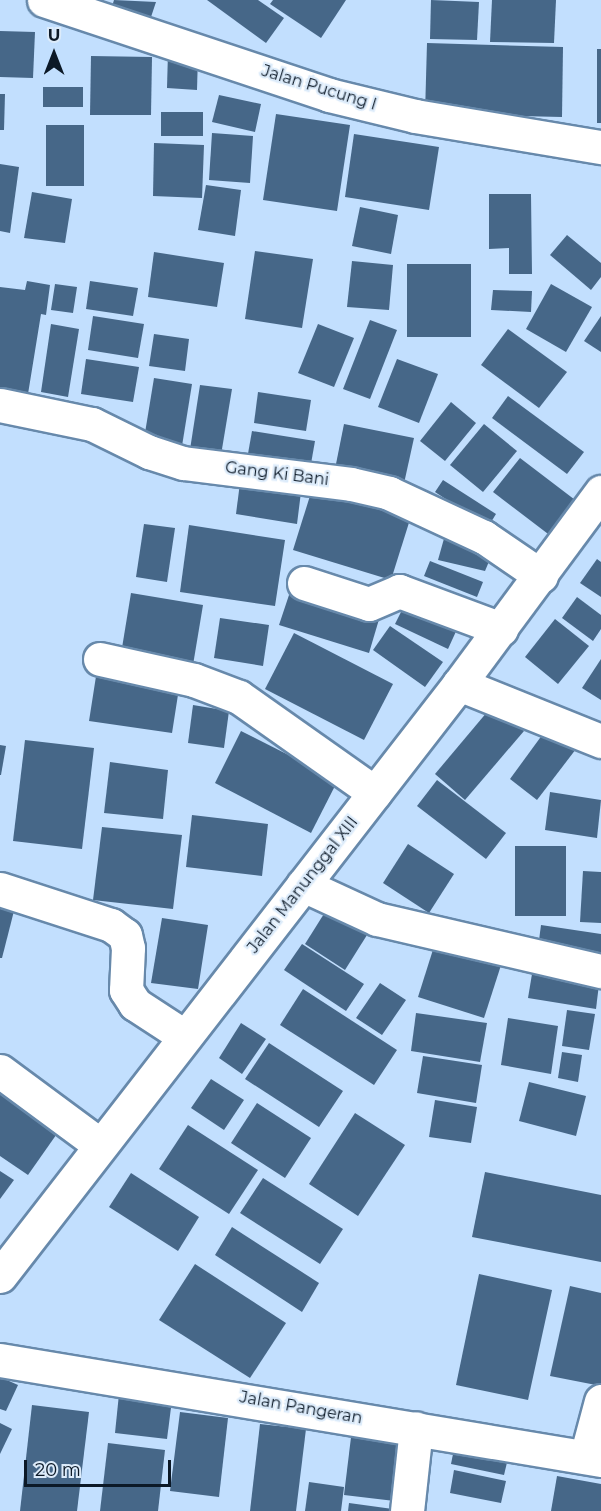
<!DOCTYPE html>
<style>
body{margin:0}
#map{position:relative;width:601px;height:1511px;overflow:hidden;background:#c2dffe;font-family:Montserrat,sans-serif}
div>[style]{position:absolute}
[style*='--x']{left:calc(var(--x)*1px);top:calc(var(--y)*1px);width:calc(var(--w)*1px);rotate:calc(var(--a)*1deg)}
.building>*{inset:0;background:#466788}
.roads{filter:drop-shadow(2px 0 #6789ab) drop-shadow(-2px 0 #6789ab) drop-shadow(0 2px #6789ab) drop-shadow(0 -2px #6789ab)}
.minor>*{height:33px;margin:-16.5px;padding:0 16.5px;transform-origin:16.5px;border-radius:16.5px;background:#fff}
span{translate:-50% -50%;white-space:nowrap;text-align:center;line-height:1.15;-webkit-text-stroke:4.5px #dcebfa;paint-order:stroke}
.street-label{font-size:16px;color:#0c1927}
.north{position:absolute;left:24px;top:24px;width:60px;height:60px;-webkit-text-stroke:4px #dcebfa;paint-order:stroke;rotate:0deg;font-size:16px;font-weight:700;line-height:24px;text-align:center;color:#0c1927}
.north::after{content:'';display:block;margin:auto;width:21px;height:27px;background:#0c1927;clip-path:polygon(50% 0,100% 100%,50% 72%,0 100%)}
.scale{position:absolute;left:24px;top:1460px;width:147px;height:27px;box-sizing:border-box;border:3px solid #0c1927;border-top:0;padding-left:8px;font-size:18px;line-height:21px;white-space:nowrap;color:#0c1927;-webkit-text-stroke:4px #dcebfa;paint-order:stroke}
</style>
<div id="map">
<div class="building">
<i style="clip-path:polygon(114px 0,156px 2px,148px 26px,110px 13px)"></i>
<i style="clip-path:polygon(207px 0,258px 0,284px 18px,266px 43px)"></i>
<i style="clip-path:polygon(273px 0,346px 0,321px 38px,270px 4px)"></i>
<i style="clip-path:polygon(431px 0,479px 2px,477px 40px,430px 39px)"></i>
<i style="clip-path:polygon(492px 0,556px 0,554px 43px,490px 42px)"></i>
<i style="clip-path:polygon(0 31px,35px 32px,33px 78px,0 77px)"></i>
<i style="clip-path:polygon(427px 43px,563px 47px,562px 117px,425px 114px)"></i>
<i style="clip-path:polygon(597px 49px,601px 49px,601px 123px,597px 123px)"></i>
<i style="clip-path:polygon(168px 52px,198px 54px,197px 90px,167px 88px)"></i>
<i style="clip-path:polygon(91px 56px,152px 57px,151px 115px,90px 115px)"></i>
<i style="clip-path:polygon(43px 87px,83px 87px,83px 107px,43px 107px)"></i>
<i style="clip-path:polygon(0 94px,5px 94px,4px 130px,0 130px)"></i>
<i style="clip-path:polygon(219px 95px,261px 104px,255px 132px,212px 122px)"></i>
<i style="clip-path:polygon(161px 112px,203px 112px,203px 136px,161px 136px)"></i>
<i style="clip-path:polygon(276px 114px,350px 125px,337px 211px,263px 200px)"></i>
<i style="clip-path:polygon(46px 125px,84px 125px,84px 186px,46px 186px)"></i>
<i style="clip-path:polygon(212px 133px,253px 136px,250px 183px,209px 180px)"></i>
<i style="clip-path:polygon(354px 134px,439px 147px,429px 210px,345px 197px)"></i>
<i style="clip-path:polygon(154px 143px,204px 145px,202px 198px,153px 196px)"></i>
<i style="clip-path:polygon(0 164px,19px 167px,10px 233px,0 231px)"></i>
<i style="clip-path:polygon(206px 185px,241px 190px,235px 236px,198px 230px)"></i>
<i style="clip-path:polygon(32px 192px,72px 199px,65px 243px,24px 238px)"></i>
<i style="clip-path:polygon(489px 194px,531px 194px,532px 274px,509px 274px,509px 248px,489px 249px)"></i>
<i style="clip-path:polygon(360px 207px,398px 215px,391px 254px,352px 246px)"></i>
<i style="clip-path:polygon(567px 235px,601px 263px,601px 277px,591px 290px,550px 255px)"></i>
<i style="clip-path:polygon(255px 251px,313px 259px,302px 328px,245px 319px)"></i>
<i style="clip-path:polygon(154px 252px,224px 263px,217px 307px,148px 297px)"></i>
<i style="clip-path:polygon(352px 261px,393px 265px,389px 310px,347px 307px)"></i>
<i style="clip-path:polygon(407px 264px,471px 264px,471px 337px,407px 337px)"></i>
<i style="clip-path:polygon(27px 281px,50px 285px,46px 315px,41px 314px,28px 394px,0 390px,0 287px,25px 290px)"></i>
<i style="clip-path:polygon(90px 281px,138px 288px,133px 316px,86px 309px)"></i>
<i style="clip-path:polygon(55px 284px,77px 287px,73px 313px,51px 310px)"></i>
<i style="clip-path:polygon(551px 284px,592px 307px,566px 352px,526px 329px)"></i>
<i style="clip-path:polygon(493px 290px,532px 291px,531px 312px,491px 310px)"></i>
<i style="clip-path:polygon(93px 316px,144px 324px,138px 358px,88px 350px)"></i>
<i style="clip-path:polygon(601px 316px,601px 352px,584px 341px)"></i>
<i style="clip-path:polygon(370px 320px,397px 330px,370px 399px,343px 389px)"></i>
<i style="clip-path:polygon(51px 324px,79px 329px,68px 397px,41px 392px)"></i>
<i style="clip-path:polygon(318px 324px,354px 338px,334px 387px,298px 373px)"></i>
<i style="clip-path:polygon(508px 329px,567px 372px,539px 408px,481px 365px)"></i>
<i style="clip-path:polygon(154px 334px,189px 339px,185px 371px,149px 366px)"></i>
<i style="clip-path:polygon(86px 359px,139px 367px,133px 402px,81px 394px)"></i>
<i style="clip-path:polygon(397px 359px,438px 374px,419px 423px,378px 407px)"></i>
<i style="clip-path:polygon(154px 378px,192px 384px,182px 446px,144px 439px)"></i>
<i style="clip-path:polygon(200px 385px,232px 389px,220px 461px,189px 456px)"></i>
<i style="clip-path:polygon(258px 392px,311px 400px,306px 431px,254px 423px)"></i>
<i style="clip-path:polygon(508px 396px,584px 452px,567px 474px,492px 418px)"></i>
<i style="clip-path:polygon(451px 402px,476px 423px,445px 461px,420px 441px)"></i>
<i style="clip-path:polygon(344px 424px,414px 438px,403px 488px,334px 474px)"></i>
<i style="clip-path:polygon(484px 424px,517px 451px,483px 492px,450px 465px)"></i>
<i style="clip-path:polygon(252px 431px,315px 441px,309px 475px,246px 465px)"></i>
<i style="clip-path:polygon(520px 458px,583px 506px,556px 540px,493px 492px)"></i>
<i style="clip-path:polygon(241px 475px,302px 484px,297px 524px,236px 514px)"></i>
<i style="clip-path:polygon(443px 480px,496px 514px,488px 527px,435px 492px)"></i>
<i style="clip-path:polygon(314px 483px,412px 513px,391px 580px,293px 550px)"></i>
<i style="clip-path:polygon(144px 524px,175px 528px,167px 582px,136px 577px)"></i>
<i style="clip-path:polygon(189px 525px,285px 540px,275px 606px,180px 592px)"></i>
<i style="clip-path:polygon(445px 535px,493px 552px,485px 571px,438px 560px)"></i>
<i style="clip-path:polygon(597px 559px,601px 562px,601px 597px,580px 583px)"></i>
<i style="clip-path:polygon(430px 561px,483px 582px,477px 597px,424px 576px)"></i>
<i style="clip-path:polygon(291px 589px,380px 616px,369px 653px,279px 625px)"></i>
<i style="clip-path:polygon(131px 593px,203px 605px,193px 665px,121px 654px)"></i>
<i style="clip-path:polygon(577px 597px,601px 615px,601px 629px,593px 641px,562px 618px)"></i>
<i style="clip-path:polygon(406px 602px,458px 627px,448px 649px,395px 624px)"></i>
<i style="clip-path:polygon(220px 618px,269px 625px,263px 666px,214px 658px)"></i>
<i style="clip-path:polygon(555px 619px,589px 646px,558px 684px,525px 657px)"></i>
<i style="clip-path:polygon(390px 626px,443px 662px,425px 687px,373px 650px)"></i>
<i style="clip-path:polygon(294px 633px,393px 684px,364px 740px,265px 689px)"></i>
<i style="clip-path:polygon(601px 659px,601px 700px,582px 688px)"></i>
<i style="clip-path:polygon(97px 670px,180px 682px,172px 733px,89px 721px)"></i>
<i style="clip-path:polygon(193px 705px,229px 711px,224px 748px,188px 743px)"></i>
<i style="clip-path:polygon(493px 705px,524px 731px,465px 800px,435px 774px)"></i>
<i style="clip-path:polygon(548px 727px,576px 749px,537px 800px,510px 779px)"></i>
<i style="clip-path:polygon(241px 731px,338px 780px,311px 833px,215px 783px)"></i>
<i style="clip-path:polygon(25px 740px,94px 748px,82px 849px,13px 841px)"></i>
<i style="clip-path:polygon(0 745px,6px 746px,1px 775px,0 775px)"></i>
<i style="clip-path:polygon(110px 762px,168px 770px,163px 819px,104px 813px)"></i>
<i style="clip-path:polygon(437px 780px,506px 833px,486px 859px,417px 806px)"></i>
<i style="clip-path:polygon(550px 792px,601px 800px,597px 838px,545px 830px)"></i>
<i style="clip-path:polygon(192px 815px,268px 824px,262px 876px,186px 867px)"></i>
<i style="clip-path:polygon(102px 827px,182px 835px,173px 909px,93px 900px)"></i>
<i style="clip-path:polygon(408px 844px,454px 874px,429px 913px,383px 883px)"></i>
<i style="clip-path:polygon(515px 846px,566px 846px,566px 916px,515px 916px)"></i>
<i style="clip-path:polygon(583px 871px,601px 872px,601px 923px,580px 922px)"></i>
<i style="clip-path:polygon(0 904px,15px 907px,2px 958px,0 958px)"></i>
<i style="clip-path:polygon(327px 909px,367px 935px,345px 970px,305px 944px)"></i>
<i style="clip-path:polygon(162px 918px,208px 925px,198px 989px,151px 983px)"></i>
<i style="clip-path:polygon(541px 925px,601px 934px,601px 958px,538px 948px)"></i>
<i style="clip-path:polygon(437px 937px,503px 959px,484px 1018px,418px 997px)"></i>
<i style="clip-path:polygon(302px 944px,364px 984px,346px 1011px,284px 970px)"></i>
<i style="clip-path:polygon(532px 974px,599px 984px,596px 1009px,528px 998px)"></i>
<i style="clip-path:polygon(380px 983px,406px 1000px,382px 1035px,356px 1018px)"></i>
<i style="clip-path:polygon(303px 989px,397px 1050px,374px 1085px,280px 1025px)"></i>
<i style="clip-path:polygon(567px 1010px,595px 1014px,589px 1050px,562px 1046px)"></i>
<i style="clip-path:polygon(416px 1013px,487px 1023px,480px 1062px,411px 1051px)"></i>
<i style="clip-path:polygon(508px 1018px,558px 1026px,551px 1074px,501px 1065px)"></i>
<i style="clip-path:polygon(241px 1023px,266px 1039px,242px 1074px,219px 1058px)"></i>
<i style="clip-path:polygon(269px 1043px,343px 1091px,319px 1127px,245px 1079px)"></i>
<i style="clip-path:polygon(562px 1052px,582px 1055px,578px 1082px,558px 1078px)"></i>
<i style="clip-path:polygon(423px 1056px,482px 1065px,476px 1103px,417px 1093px)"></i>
<i style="clip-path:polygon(211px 1079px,244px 1100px,224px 1130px,191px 1108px)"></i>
<i style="clip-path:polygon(529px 1082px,586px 1096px,576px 1136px,519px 1121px)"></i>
<i style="clip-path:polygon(0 1086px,61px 1128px,28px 1175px,0 1156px)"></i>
<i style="clip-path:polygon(435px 1100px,477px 1107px,471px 1143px,429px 1137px)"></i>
<i style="clip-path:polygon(257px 1103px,311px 1138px,285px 1178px,231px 1143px)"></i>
<i style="clip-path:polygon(355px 1113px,405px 1145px,358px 1216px,309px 1184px)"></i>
<i style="clip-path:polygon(188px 1125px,258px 1170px,229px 1214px,159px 1169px)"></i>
<i style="clip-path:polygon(0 1171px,14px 1180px,0 1199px)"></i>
<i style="clip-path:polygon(485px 1172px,601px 1195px,601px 1262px,472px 1237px)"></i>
<i style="clip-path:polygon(131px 1173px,199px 1217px,178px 1251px,109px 1207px)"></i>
<i style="clip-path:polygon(263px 1178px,343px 1229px,320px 1264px,240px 1213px)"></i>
<i style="clip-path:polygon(232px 1227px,319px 1283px,302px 1312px,215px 1255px)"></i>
<i style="clip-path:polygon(195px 1264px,286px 1323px,250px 1378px,159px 1320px)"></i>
<i style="clip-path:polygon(479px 1274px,552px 1290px,528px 1400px,456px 1385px)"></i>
<i style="clip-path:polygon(570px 1286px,601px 1293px,601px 1386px,550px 1376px)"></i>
<i style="clip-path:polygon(0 1377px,18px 1385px,6px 1411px,0 1409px)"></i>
<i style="clip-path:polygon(119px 1394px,172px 1400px,167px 1439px,115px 1433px)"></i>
<i style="clip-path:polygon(32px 1405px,89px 1412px,77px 1511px,20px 1511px)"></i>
<i style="clip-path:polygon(180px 1412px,228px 1418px,219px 1497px,170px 1491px)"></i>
<i style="clip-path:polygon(0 1423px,12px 1429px,0 1454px)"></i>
<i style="clip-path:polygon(260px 1424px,306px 1429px,296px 1511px,250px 1511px)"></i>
<i style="clip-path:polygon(352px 1429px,411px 1436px,403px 1502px,344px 1495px)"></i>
<i style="clip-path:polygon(456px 1439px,510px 1450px,504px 1475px,451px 1464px)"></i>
<i style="clip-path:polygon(108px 1443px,165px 1450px,158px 1511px,100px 1511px)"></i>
<i style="clip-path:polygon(454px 1470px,506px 1481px,501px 1503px,450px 1493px)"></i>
<i style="clip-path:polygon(557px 1476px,601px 1484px,601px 1511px,551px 1511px)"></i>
<i style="clip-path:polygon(309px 1482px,344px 1487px,341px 1511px,305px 1511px)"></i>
<i style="clip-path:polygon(349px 1503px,400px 1510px,400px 1511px,348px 1511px)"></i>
</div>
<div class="roads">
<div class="minor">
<i style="--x:44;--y:0;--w:300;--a:18.4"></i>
<i style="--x:329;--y:95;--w:89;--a:13.7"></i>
<i style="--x:415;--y:116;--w:189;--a:9.5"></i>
<i style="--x:0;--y:405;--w:94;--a:11.7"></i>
<i style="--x:92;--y:424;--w:64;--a:26.2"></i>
<i style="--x:149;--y:452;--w:36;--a:18"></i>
<i style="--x:183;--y:463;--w:169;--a:7.1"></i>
<i style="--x:351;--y:484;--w:39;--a:13"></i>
<i style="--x:389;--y:493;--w:105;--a:24.9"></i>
<i style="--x:484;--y:537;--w:69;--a:34.4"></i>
<i style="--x:304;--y:583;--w:68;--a:17.9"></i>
<i style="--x:369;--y:604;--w:33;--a:-23"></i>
<i style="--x:399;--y:591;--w:109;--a:20.4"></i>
<i style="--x:100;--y:659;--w:96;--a:12.6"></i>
<i style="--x:194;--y:680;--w:48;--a:20.7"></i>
<i style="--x:239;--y:697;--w:166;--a:35.2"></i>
<i style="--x:459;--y:684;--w:153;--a:21.9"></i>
<i style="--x:303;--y:885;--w:81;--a:24.7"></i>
<i style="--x:377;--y:919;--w:230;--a:13.1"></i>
<i style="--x:0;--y:889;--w:117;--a:18"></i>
<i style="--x:111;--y:925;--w:17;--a:36"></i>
<i style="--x:125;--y:935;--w:13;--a:77"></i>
<i style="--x:128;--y:948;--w:42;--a:92.7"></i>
<i style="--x:126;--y:990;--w:17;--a:57"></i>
<i style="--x:135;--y:1004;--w:59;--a:33.1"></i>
<i style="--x:0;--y:1071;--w:124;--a:36.5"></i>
<i style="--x:0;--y:1276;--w:749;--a:-52.21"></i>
<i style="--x:459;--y:684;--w:239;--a:-53.5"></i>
<i style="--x:0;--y:1360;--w:609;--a:9.45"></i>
<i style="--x:586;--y:1457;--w:58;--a:-75"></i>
<i style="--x:407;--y:1511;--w:83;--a:-83.8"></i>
</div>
</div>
<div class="street-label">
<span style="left:319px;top:88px;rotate:17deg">Jalan Pucung I</span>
<span style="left:277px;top:474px;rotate:7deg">Gang Ki Bani</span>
<span style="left:303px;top:885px;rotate:-52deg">Jalan Manunggal XIII</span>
<span style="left:301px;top:1408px;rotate:10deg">Jalan Pangeran</span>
</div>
<div class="north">U</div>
<div class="scale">20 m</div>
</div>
